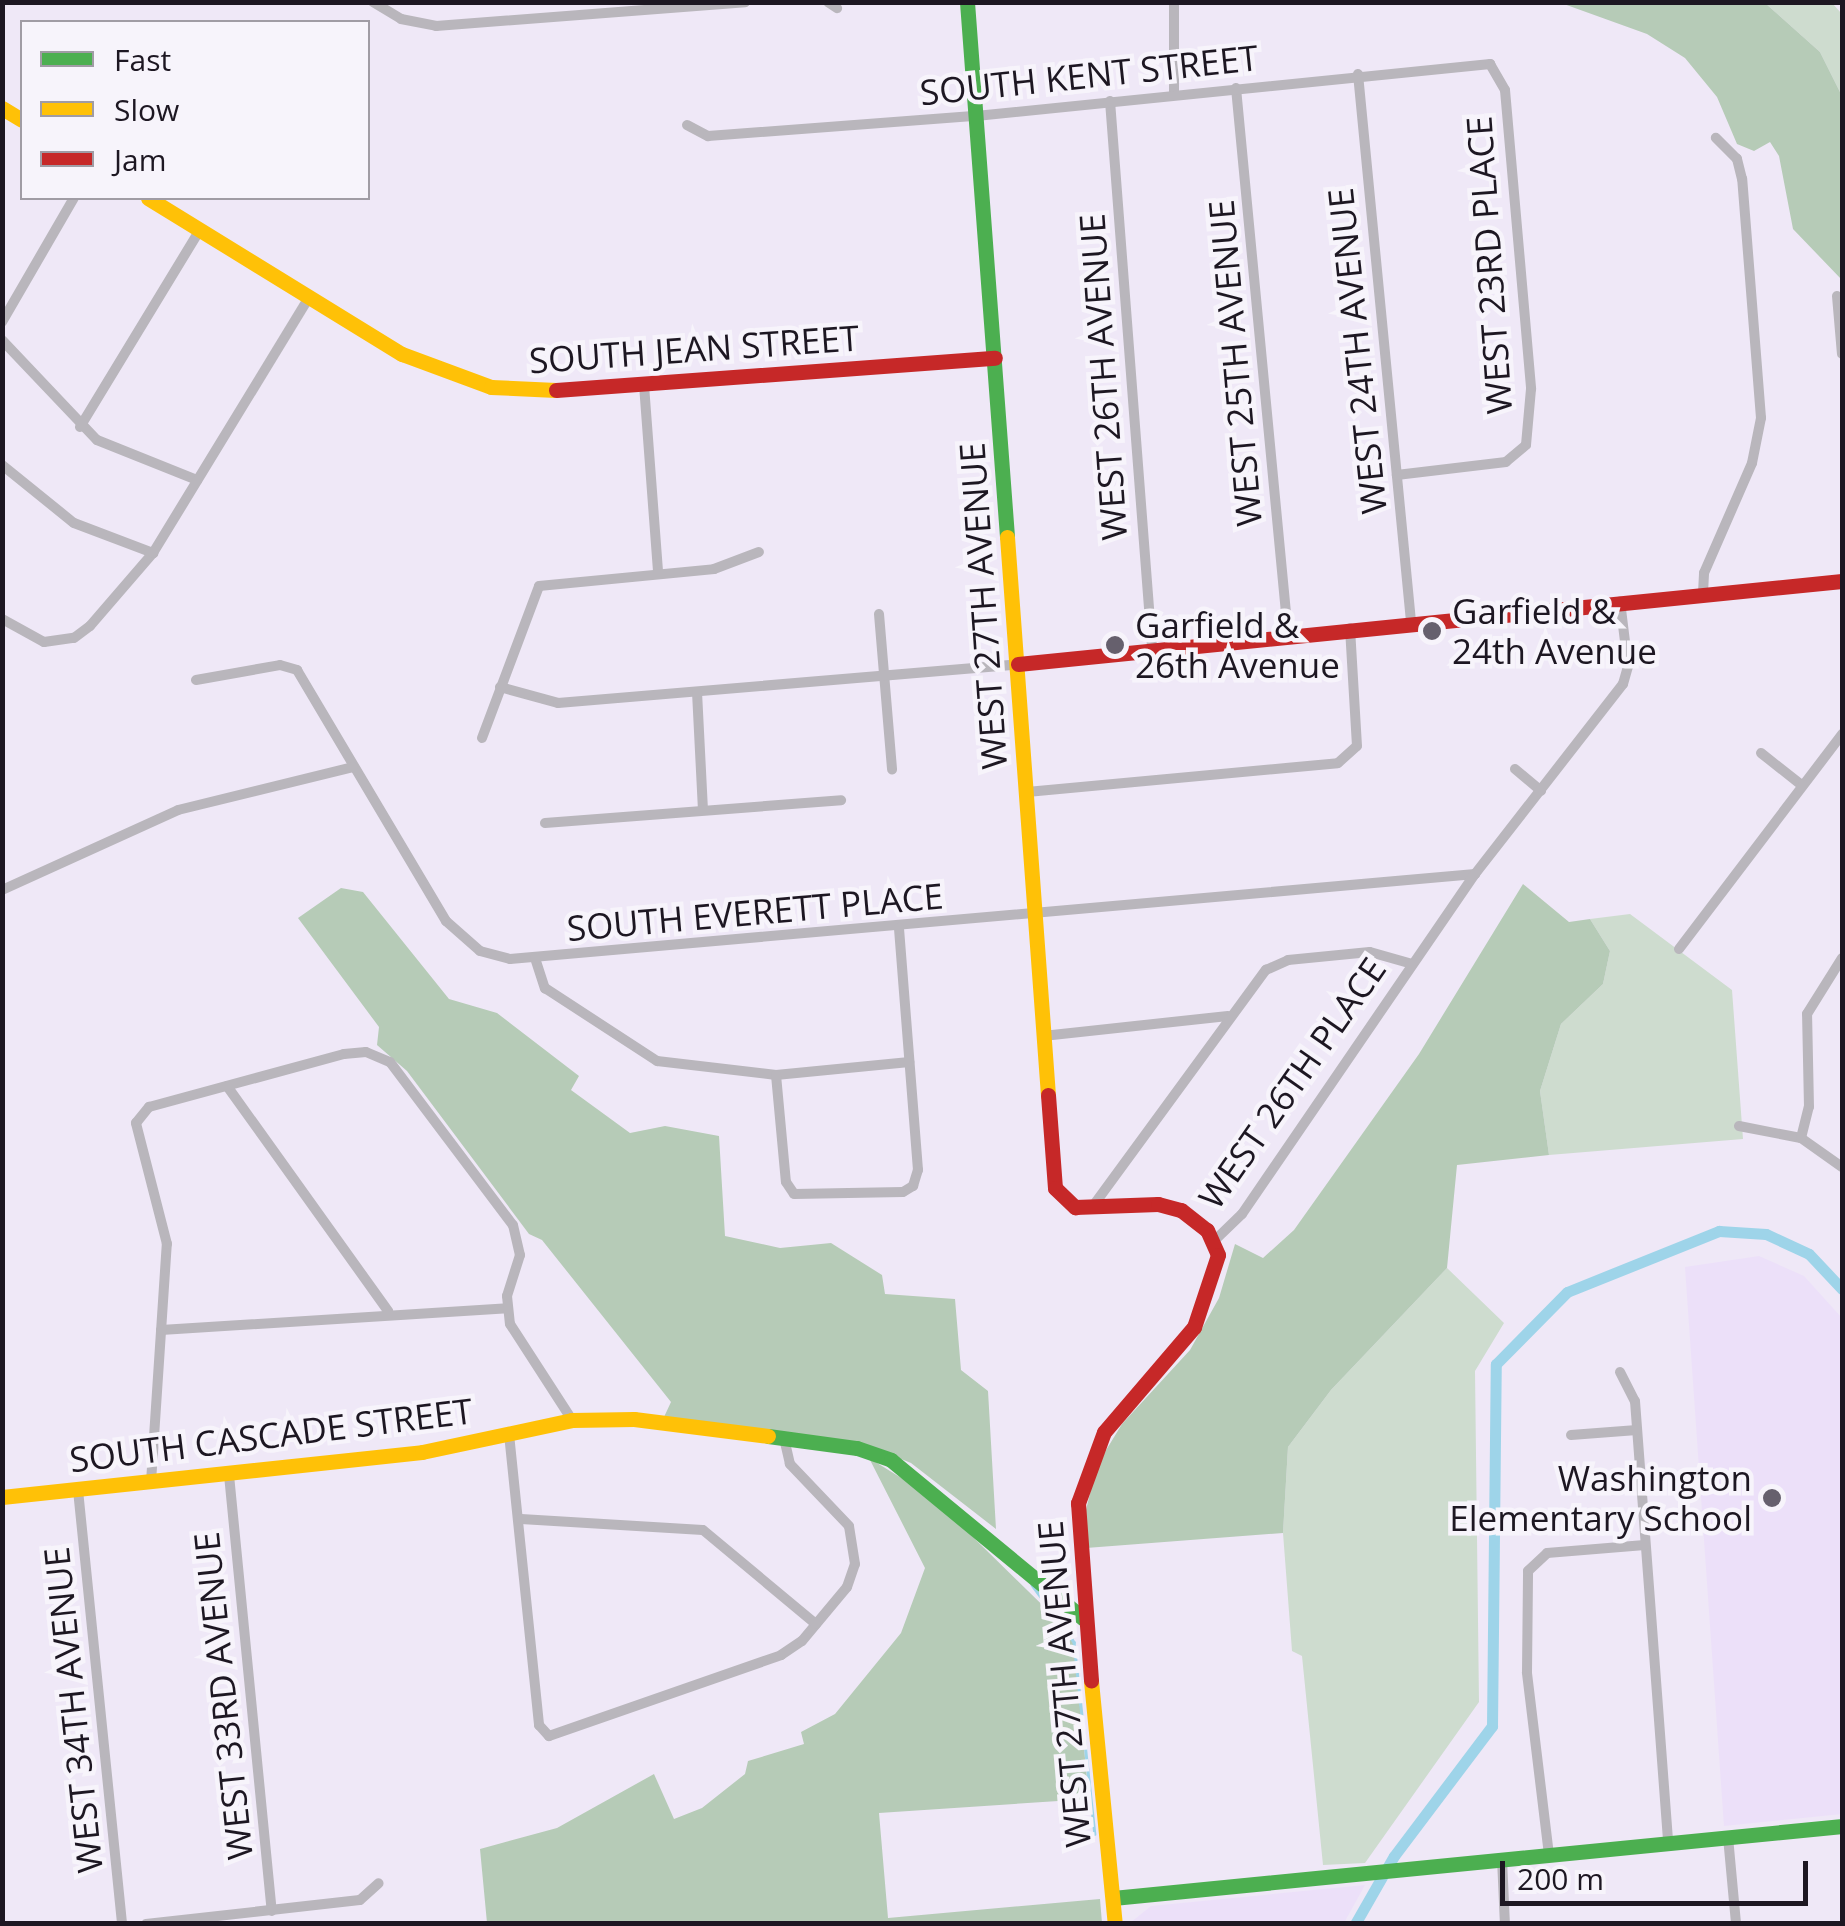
<!DOCTYPE html>
<style>
body{margin:0}
#map{position:relative;width:1845px;height:1926px;overflow:hidden;background:#efe8f7;font-family:"Open Sans",sans-serif}
div>[style]{position:absolute}
[style*='--x']{left:calc(var(--x)*1px);top:calc(var(--y)*1px);width:calc(var(--w)*1px);rotate:calc(var(--a)*1deg)}
.built>*{inset:0;background:#ece0f9}
.green>*{inset:0;background:#cedccf}
.forest>*{inset:0;background:#b6cbb7}
.stream>*{height:2.5px;margin:-1.25px;padding:0 1.25px;transform-origin:1.25px;border-radius:1.25px;background:#9ed4e9}
.canal>*{height:11px;margin:-5.5px;padding:0 5.5px;transform-origin:5.5px;border-radius:5.5px;background:#9ed4e9}
.street>*{height:10px;margin:-5px;padding:0 5px;transform-origin:5px;border-radius:5px;background:#b9b6bc}
.fast>*{height:15px;margin:-7.5px;padding:0 7.5px;transform-origin:7.5px;border-radius:7.5px;background:#4caf50}
.slow>*{height:15px;margin:-7.5px;padding:0 7.5px;transform-origin:7.5px;border-radius:7.5px;background:#ffc107}
.jam>*{height:15px;margin:-7.5px;padding:0 7.5px;transform-origin:7.5px;border-radius:7.5px;background:#c62828}
.dots>*{width:28px;height:28px;translate:-50% -50%;box-sizing:border-box;border:5px solid #f7f4fb;border-radius:50%}
span{translate:-50% -50%;white-space:nowrap;text-align:center;line-height:1.15;-webkit-text-stroke:9px #f7f4fb;paint-order:stroke}
.street-label{font-size:35px;color:#1d1722}
.poi-label{font-size:35px;color:#1d1722}
.left{translate:0 -50%;text-align:left}
.right{translate:-100% -50%;text-align:right}
.frame{position:absolute;inset:0;border:5px solid #1d1722;pointer-events:none}
.legend{position:absolute;left:20px;top:20px;width:350px;height:180px;box-sizing:border-box;background:#f7f4fb;border:2px solid #a09ca4;margin:0;padding:12px 18px;list-style:none;font-size:30px;color:#1d1722}
.legend li{display:flex;align-items:center;gap:20px;height:50px}
.legend b{width:50px;border:2px solid #a09ca4}
.scale{position:absolute;left:1500px;top:1861px;width:308px;height:45px;box-sizing:border-box;border:5px solid #1d1722;border-top:0;padding-left:12px;font-size:30px;line-height:35px;white-space:nowrap;color:#1d1722;-webkit-text-stroke:8px #f7f4fb;paint-order:stroke}
</style>
<div id="map">
<div class="built">
<i style="clip-path:polygon(1759px 1256px,1804px 1276px,1842px 1318px,1842px 1814px,1724px 1826px,1685px 1267px)"></i>
<i style="clip-path:polygon(1365px 1885px,1344px 1923px,1130px 1923px,1151px 1906px)"></i>
</div>
<div class="green">
<i style="clip-path:polygon(1765px 3px,1832px 3px,1842px 14px,1842px 96px,1820px 52px)"></i>
<i style="clip-path:polygon(1630px 914px,1732px 990px,1743px 1139px,1549px 1155px,1540px 1091px,1561px 1024px,1603px 984px,1610px 951px,1590px 919px)"></i>
<i style="clip-path:polygon(1447px 1268px,1504px 1323px,1475px 1371px,1479px 1702px,1365px 1863px,1323px 1865px,1302px 1656px,1292px 1651px,1283px 1533px,1288px 1447px,1331px 1390px)"></i>
</div>
<div class="forest">
<i style="clip-path:polygon(1561px 3px,1765px 3px,1820px 52px,1842px 96px,1842px 280px,1793px 229px,1779px 156px,1770px 142px,1754px 151px,1737px 144px,1717px 97px,1685px 58px,1647px 34px)"></i>
<i style="clip-path:polygon(1523px 884px,1569px 922px,1590px 919px,1610px 951px,1603px 984px,1561px 1024px,1540px 1091px,1549px 1155px,1457px 1165px,1447px 1268px,1331px 1390px,1288px 1447px,1283px 1533px,1086px 1548px,1085px 1514px,1097px 1465px,1122px 1424px,1190px 1350px,1219px 1298px,1235px 1244px,1263px 1258px,1294px 1230px,1419px 1054px)"></i>
<i style="clip-path:polygon(341px 888px,363px 892px,449px 999px,497px 1013px,579px 1076px,571px 1090px,630px 1133px,665px 1126px,719px 1136px,725px 1236px,780px 1248px,831px 1243px,882px 1275px,885px 1294px,955px 1299px,961px 1370px,988px 1391px,996px 1529px,911px 1463px,859px 1442px,664px 1417px,671px 1402px,542px 1240px,529px 1234px,407px 1071px,377px 1045px,379px 1027px,298px 918px)"></i>
<i style="clip-path:polygon(869px 1458px,932px 1497px,1073px 1635px,1089px 1799px,879px 1813px,888px 1918px,1100px 1899px,1102px 1923px,487px 1923px,480px 1849px,557px 1828px,654px 1774px,674px 1819px,702px 1808px,745px 1774px,748px 1761px,804px 1744px,801px 1732px,835px 1714px,901px 1633px,925px 1568px)"></i>
</div>
<div class="stream">
<i style="--x:1032;--y:1585;--w:71;--a:53.6"></i>
<i style="--x:1074;--y:1642;--w:193;--a:83.8"></i>
</div>
<div class="canal">
<i style="--x:1355;--y:1924;--w:78;--a:-60.2"></i>
<i style="--x:1394;--y:1856;--w:163;--a:-53"></i>
<i style="--x:1492;--y:1726;--w:362;--a:-89.4"></i>
<i style="--x:1496;--y:1364;--w:101;--a:-45.4"></i>
<i style="--x:1567;--y:1292;--w:164;--a:-21.9"></i>
<i style="--x:1719;--y:1231;--w:47;--a:3.7"></i>
<i style="--x:1766;--y:1234;--w:47;--a:24.9"></i>
<i style="--x:1809;--y:1254;--w:48;--a:46.7"></i>
</div>
<div class="street">
<i style="--x:373;--y:2;--w:33;--a:31"></i>
<i style="--x:401;--y:19;--w:36;--a:11"></i>
<i style="--x:436;--y:26;--w:310;--a:-4.4"></i>
<i style="--x:828;--y:2;--w:11;--a:34"></i>
<i style="--x:1174;--y:2;--w:92;--a:90"></i>
<i style="--x:1358;--y:74;--w:550;--a:84.47"></i>
<i style="--x:1236;--y:88;--w:548;--a:84.56"></i>
<i style="--x:1110;--y:101;--w:548;--a:85.6"></i>
<i style="--x:687;--y:125;--w:24;--a:28"></i>
<i style="--x:708;--y:136;--w:269;--a:-4.3"></i>
<i style="--x:976;--y:116;--w:517;--a:-5.78"></i>
<i style="--x:1490;--y:64;--w:30;--a:60"></i>
<i style="--x:1505;--y:90;--w:300;--a:85"></i>
<i style="--x:1531;--y:389;--w:56;--a:95.1"></i>
<i style="--x:1526;--y:445;--w:26;--a:140"></i>
<i style="--x:1506;--y:462;--w:110;--a:173.2"></i>
<i style="--x:1837;--y:296;--w:58;--a:85.1"></i>
<i style="--x:2;--y:322;--w:143;--a:-59.9"></i>
<i style="--x:2;--y:340;--w:138;--a:46.5"></i>
<i style="--x:97;--y:440;--w:108;--a:21.8"></i>
<i style="--x:644;--y:385;--w:189;--a:85.7"></i>
<i style="--x:80;--y:427;--w:231;--a:-58.7"></i>
<i style="--x:2;--y:465;--w:92;--a:38.9"></i>
<i style="--x:74;--y:523;--w:85;--a:20.8"></i>
<i style="--x:1703;--y:593;--w:20;--a:-87"></i>
<i style="--x:1704;--y:573;--w:120;--a:-66.4"></i>
<i style="--x:1752;--y:463;--w:46;--a:-78.7"></i>
<i style="--x:1761;--y:418;--w:240;--a:-94.5"></i>
<i style="--x:1742;--y:179;--w:21;--a:-104"></i>
<i style="--x:1737;--y:159;--w:30;--a:-135"></i>
<i style="--x:879;--y:614;--w:156;--a:85.2"></i>
<i style="--x:2;--y:619;--w:48;--a:28.7"></i>
<i style="--x:44;--y:642;--w:30;--a:-8"></i>
<i style="--x:74;--y:638;--w:20;--a:-37"></i>
<i style="--x:90;--y:626;--w:96;--a:-49.2"></i>
<i style="--x:153;--y:553;--w:300;--a:-58.6"></i>
<i style="--x:196;--y:680;--w:85;--a:-10.1"></i>
<i style="--x:280;--y:665;--w:18;--a:16"></i>
<i style="--x:297;--y:670;--w:292;--a:59.3"></i>
<i style="--x:446;--y:921;--w:45;--a:41.4"></i>
<i style="--x:480;--y:951;--w:31;--a:15"></i>
<i style="--x:510;--y:959;--w:969;--a:-5.03"></i>
<i style="--x:500;--y:687;--w:60;--a:15.4"></i>
<i style="--x:558;--y:703;--w:462;--a:-4.8"></i>
<i style="--x:697;--y:692;--w:118;--a:87.1"></i>
<i style="--x:482;--y:738;--w:162;--a:-69.4"></i>
<i style="--x:539;--y:586;--w:176;--a:-5.5"></i>
<i style="--x:714;--y:569;--w:48;--a:-20.7"></i>
<i style="--x:1761;--y:753;--w:48;--a:38.3"></i>
<i style="--x:1515;--y:769;--w:34;--a:40"></i>
<i style="--x:1027;--y:792;--w:312;--a:-5.3"></i>
<i style="--x:1338;--y:763;--w:25;--a:-42"></i>
<i style="--x:1357;--y:746;--w:118;--a:-93.4"></i>
<i style="--x:545;--y:823;--w:297;--a:-4.4"></i>
<i style="--x:2;--y:890;--w:193;--a:-24.4"></i>
<i style="--x:178;--y:810;--w:180;--a:-13.8"></i>
<i style="--x:1679;--y:949;--w:270;--a:-52.8"></i>
<i style="--x:535;--y:958;--w:32;--a:72"></i>
<i style="--x:545;--y:988;--w:134;--a:33.1"></i>
<i style="--x:657;--y:1061;--w:120;--a:6.7"></i>
<i style="--x:776;--y:1075;--w:134;--a:-5.6"></i>
<i style="--x:1043;--y:1036;--w:186;--a:-6.2"></i>
<i style="--x:776;--y:1075;--w:107;--a:84.7"></i>
<i style="--x:786;--y:1182;--w:14;--a:56"></i>
<i style="--x:794;--y:1194;--w:109;--a:-1.1"></i>
<i style="--x:903;--y:1192;--w:12;--a:-31"></i>
<i style="--x:913;--y:1186;--w:17;--a:-73"></i>
<i style="--x:918;--y:1170;--w:243;--a:-94.5"></i>
<i style="--x:227;--y:1086;--w:277;--a:54.4"></i>
<i style="--x:1739;--y:1126;--w:63;--a:11"></i>
<i style="--x:1801;--y:1138;--w:50;--a:35.3"></i>
<i style="--x:1801;--y:1138;--w:32;--a:-76"></i>
<i style="--x:1809;--y:1107;--w:93;--a:-91.2"></i>
<i style="--x:1807;--y:1014;--w:66;--a:-58"></i>
<i style="--x:1093;--y:1206;--w:293;--a:-53.8"></i>
<i style="--x:1266;--y:970;--w:24;--a:-24"></i>
<i style="--x:1288;--y:960;--w:82;--a:-5.6"></i>
<i style="--x:1370;--y:952;--w:44;--a:15.9"></i>
<i style="--x:1214;--y:1241;--w:39;--a:-44"></i>
<i style="--x:1242;--y:1214;--w:412;--a:-55.6"></i>
<i style="--x:1475;--y:874;--w:241;--a:-52.1"></i>
<i style="--x:1623;--y:684;--w:19;--a:-74"></i>
<i style="--x:1628;--y:666;--w:65;--a:-97"></i>
<i style="--x:161;--y:1330;--w:347;--a:-3.6"></i>
<i style="--x:1620;--y:1372;--w:33;--a:63"></i>
<i style="--x:1635;--y:1401;--w:443;--a:85.7"></i>
<i style="--x:509;--y:1434;--w:293;--a:84.1"></i>
<i style="--x:539;--y:1725;--w:15;--a:48"></i>
<i style="--x:549;--y:1736;--w:246;--a:-19.2"></i>
<i style="--x:781;--y:1655;--w:25;--a:-34"></i>
<i style="--x:802;--y:1641;--w:70;--a:-50.2"></i>
<i style="--x:847;--y:1587;--w:24;--a:-71"></i>
<i style="--x:855;--y:1564;--w:38;--a:-99"></i>
<i style="--x:849;--y:1526;--w:86;--a:-133.6"></i>
<i style="--x:790;--y:1464;--w:23;--a:-103"></i>
<i style="--x:1571;--y:1435;--w:66;--a:-4.3"></i>
<i style="--x:229;--y:1475;--w:438;--a:84.4"></i>
<i style="--x:151;--y:1482;--w:239;--a:-86.2"></i>
<i style="--x:167;--y:1244;--w:125;--a:-104.4"></i>
<i style="--x:136;--y:1123;--w:21;--a:-51"></i>
<i style="--x:149;--y:1107;--w:202;--a:-15.2"></i>
<i style="--x:344;--y:1054;--w:22;--a:-5"></i>
<i style="--x:366;--y:1052;--w:26;--a:23"></i>
<i style="--x:390;--y:1062;--w:204;--a:53"></i>
<i style="--x:513;--y:1225;--w:31;--a:77"></i>
<i style="--x:520;--y:1255;--w:43;--a:107.6"></i>
<i style="--x:507;--y:1296;--w:28;--a:84"></i>
<i style="--x:510;--y:1324;--w:114;--a:57.1"></i>
<i style="--x:78;--y:1490;--w:436;--a:84.2"></i>
<i style="--x:521;--y:1519;--w:182;--a:3.5"></i>
<i style="--x:703;--y:1530;--w:147;--a:39.8"></i>
<i style="--x:1728;--y:1837;--w:87;--a:84.7"></i>
<i style="--x:1549;--y:1855;--w:184;--a:-96.9"></i>
<i style="--x:1527;--y:1672;--w:101;--a:-89.4"></i>
<i style="--x:1528;--y:1571;--w:26;--a:-43"></i>
<i style="--x:1547;--y:1553;--w:98;--a:-4.7"></i>
<i style="--x:1502;--y:1859;--w:65;--a:87.4"></i>
<i style="--x:146;--y:1924;--w:215;--a:-6.4"></i>
<i style="--x:360;--y:1900;--w:25;--a:-42"></i>
</div>
<div class="fast">
<i style="--x:967;--y:2;--w:536;--a:85.72"></i>
<i style="--x:768;--y:1436;--w:90;--a:7.7"></i>
<i style="--x:857;--y:1448;--w:36;--a:19"></i>
<i style="--x:891;--y:1460;--w:249;--a:39.5"></i>
<i style="--x:1113;--y:1898;--w:733;--a:-5.64"></i>
</div>
<div class="slow">
<i style="--x:2;--y:108;--w:23;--a:31"></i>
<i style="--x:148;--y:198;--w:298;--a:31.6"></i>
<i style="--x:402;--y:354;--w:95;--a:20.3"></i>
<i style="--x:491;--y:387;--w:65;--a:2.6"></i>
<i style="--x:1007;--y:537;--w:560;--a:85.8"></i>
<i style="--x:2;--y:1497;--w:422;--a:-6.1"></i>
<i style="--x:422;--y:1452;--w:153;--a:-12"></i>
<i style="--x:572;--y:1420;--w:62;--a:-0.9"></i>
<i style="--x:634;--y:1419;--w:135;--a:7.2"></i>
<i style="--x:1091;--y:1681;--w:244;--a:84.4"></i>
</div>
<div class="jam">
<i style="--x:556;--y:390;--w:440;--a:-4.2"></i>
<i style="--x:1018;--y:664;--w:828;--a:-5.75"></i>
<i style="--x:1048;--y:1095;--w:93;--a:85.7"></i>
<i style="--x:1055;--y:1188;--w:28;--a:44"></i>
<i style="--x:1075;--y:1207;--w:83;--a:-2.1"></i>
<i style="--x:1158;--y:1204;--w:24;--a:15"></i>
<i style="--x:1181;--y:1210;--w:33;--a:38"></i>
<i style="--x:1207;--y:1230;--w:27;--a:66"></i>
<i style="--x:1218;--y:1255;--w:76;--a:108.4"></i>
<i style="--x:1194;--y:1327;--w:138;--a:130.6"></i>
<i style="--x:1104;--y:1432;--w:76;--a:110.1"></i>
<i style="--x:1078;--y:1503;--w:178;--a:85.8"></i>
</div>
<div class="dots">
<i style="left:1432px;top:631px;background:#66606d"></i>
<i style="left:1115px;top:645px;background:#66606d"></i>
<i style="left:1772px;top:1498px;background:#66606d"></i>
</div>
<div class="street-label">
<span style="left:1089px;top:75px;rotate:-6deg">SOUTH KENT STREET</span>
<span style="left:1489px;top:265px;rotate:-94deg">WEST 23RD PLACE</span>
<span style="left:694px;top:349px;rotate:-4deg">SOUTH JEAN STREET</span>
<span style="left:1357px;top:351px;rotate:-96deg">WEST 24TH AVENUE</span>
<span style="left:1235px;top:363px;rotate:-95deg">WEST 25TH AVENUE</span>
<span style="left:1103px;top:377px;rotate:-94deg">WEST 26TH AVENUE</span>
<span style="left:983px;top:606px;rotate:-94deg">WEST 27TH AVENUE</span>
<span style="left:755px;top:912px;rotate:-5deg">SOUTH EVERETT PLACE</span>
<span style="left:1292px;top:1083px;rotate:-55deg">WEST 26TH PLACE</span>
<span style="left:271px;top:1435px;rotate:-7deg">SOUTH CASCADE STREET</span>
<span style="left:1064px;top:1684px;rotate:-95deg">WEST 27TH AVENUE</span>
<span style="left:223px;top:1696px;rotate:-96deg">WEST 33RD AVENUE</span>
<span style="left:73px;top:1710px;rotate:-96deg">WEST 34TH AVENUE</span>
</div>
<div class="poi-label">
<span class="left" style="left:1452px;top:631px">Garfield &amp;<br>24th Avenue</span>
<span class="left" style="left:1135px;top:645px">Garfield &amp;<br>26th Avenue</span>
<span class="right" style="left:1752px;top:1498px">Washington<br>Elementary School</span>
</div>
<div class="frame"></div>
<ul class="legend">
<li><b style="height:12px;background:#4caf50"></b>Fast</li>
<li><b style="height:12px;background:#ffc107"></b>Slow</li>
<li><b style="height:12px;background:#c62828"></b>Jam</li>
</ul>
<div class="scale">200 m</div>
</div>
